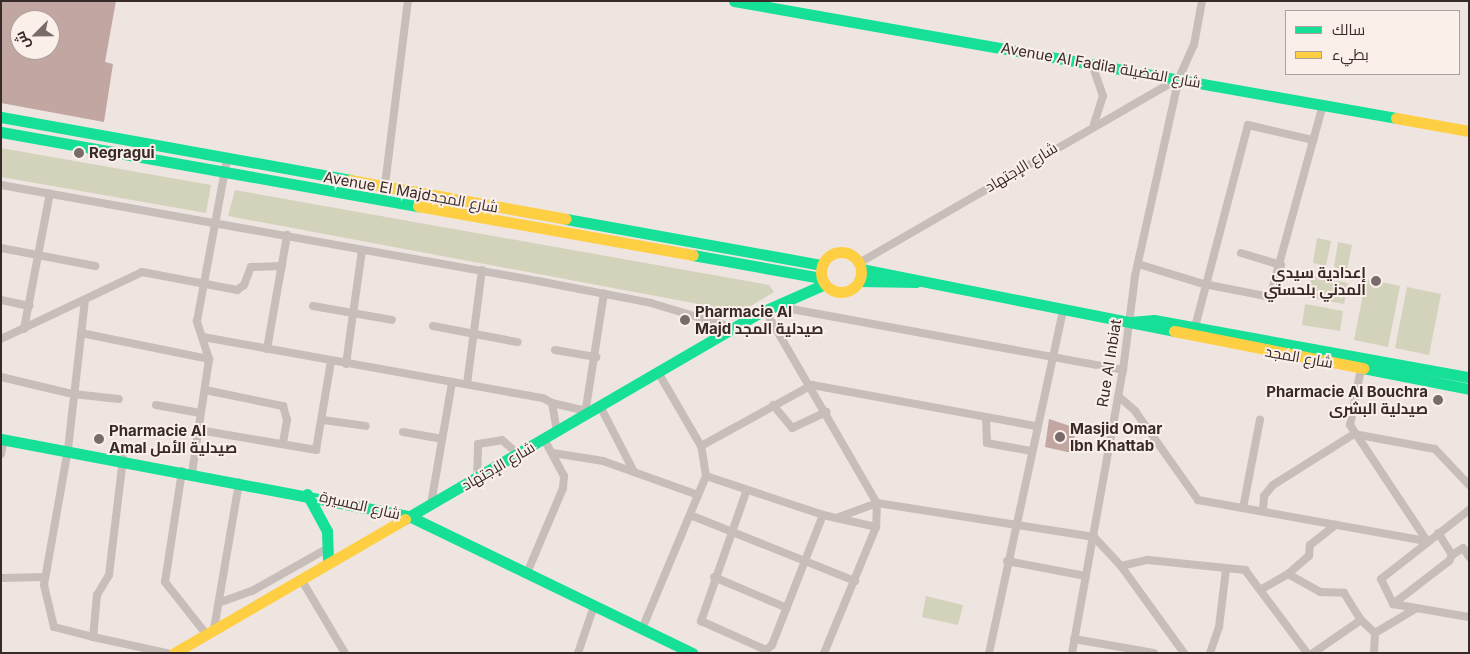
<!DOCTYPE html>
<meta charset="utf-8">
<style>
body{margin:0}
#map{position:relative;width:1470px;height:654px;overflow:hidden;background:#eee5e1;font-family:Inter,Cairo,sans-serif}
div>[style]{position:absolute}
[style*='--x']{left:calc(var(--x)*1px);top:calc(var(--y)*1px);width:calc(var(--w)*1px);rotate:calc(var(--a)*1deg)}
.green>*{inset:0;background:#d3d2ba}
.building>*{inset:0;background:#c2a6a2}
.street>*{height:8px;margin:-4px;padding:0 4px;transform-origin:4px;border-radius:4px;background:#c7beba}
.fast>*{height:11px;margin:-5.5px;padding:0 5.5px;transform-origin:5.5px;border-radius:5.5px;background:#16e098}
.slow>*{height:11px;margin:-5.5px;padding:0 5.5px;transform-origin:5.5px;border-radius:5.5px;background:#ffcf43}
.slow>.ring{margin:-5.5px;padding:0;box-sizing:content-box;background:none;border:11px solid #ffcf43;border-radius:50%}
.dots>*{width:14px;height:14px;translate:-50% -50%;box-sizing:border-box;border:2px solid #fbefe9;border-radius:50%}
span{translate:-50% -50%;white-space:nowrap;text-align:center;line-height:1.15;-webkit-text-stroke:4px #fbefe9;paint-order:stroke}
.street-label{font-size:15px;color:#382a28}
.poi-label{font-size:15px;color:#382a28;font-weight:700}
.left{translate:0 -50%;text-align:left}
.right{translate:-100% -50%;text-align:right}
.frame{position:absolute;inset:0;border:2px solid #382a28;pointer-events:none}
.legend{position:absolute;left:1285px;top:10px;width:175px;height:65px;box-sizing:border-box;background:#fbefe9;border:1px solid #ada09c;margin:0;padding:6px 9px;list-style:none;font-size:15px;color:#382a28}
.legend li{display:flex;align-items:center;gap:10px;height:25px}
.legend b{width:25px;border:1px solid #ada09c}
.north{position:absolute;left:10px;top:10px;width:50px;height:50px;box-sizing:border-box;background:#fbefe9;border:1px solid #ada09c;border-radius:50%;rotate:247deg;font-size:14px;font-weight:700;line-height:20px;text-align:center;color:#382a28}
.north::after{content:'';display:block;margin:auto;width:18px;height:22px;background:#786b69;clip-path:polygon(50% 0,100% 100%,50% 72%,0 100%)}
</style>
<div id="map">
<div class="green">
<i style="clip-path:polygon(1px 148px,211px 185px,206px 213px,1px 177px)"></i>
<i style="clip-path:polygon(235px 190px,769px 285px,774px 292px,739px 313px,726px 315px,704px 305px,228px 216px)"></i>
<i style="clip-path:polygon(1317px 238px,1331px 241px,1326px 266px,1313px 263px)"></i>
<i style="clip-path:polygon(1338px 242px,1352px 245px,1347px 270px,1334px 267px)"></i>
<i style="clip-path:polygon(1310px 276px,1348px 283px,1344px 304px,1306px 297px)"></i>
<i style="clip-path:polygon(1366px 279px,1400px 286px,1388px 347px,1354px 340px)"></i>
<i style="clip-path:polygon(1407px 287px,1441px 294px,1429px 355px,1395px 348px)"></i>
<i style="clip-path:polygon(1305px 304px,1343px 311px,1340px 331px,1302px 325px)"></i>
<i style="clip-path:polygon(926px 596px,963px 605px,958px 625px,922px 617px)"></i>
</div>
<div class="building">
<i style="clip-path:polygon(evenodd,1px 1px,116px 1px,105px 62px,113px 64px,104px 122px,1px 103px,1px 1px,20px 20px,50px 20px,50px 50px,20px 50px,20px 20px)"></i>
<i style="clip-path:polygon(1049px 419px,1076px 428px,1072px 453px,1045px 447px)"></i>
</div>
<div class="street">
<i style="--x:1092;--y:64;--w:34;--a:71"></i>
<i style="--x:1103;--y:96;--w:29;--a:108"></i>
<i style="--x:1;--y:185;--w:546;--a:10.14"></i>
<i style="--x:538;--y:281;--w:115;--a:11"></i>
<i style="--x:651;--y:303;--w:87;--a:16.8"></i>
<i style="--x:383;--y:201;--w:202;--a:-82.9"></i>
<i style="--x:1;--y:248;--w:96;--a:10.8"></i>
<i style="--x:1241;--y:253;--w:42;--a:16.7"></i>
<i style="--x:859;--y:263;--w:370;--a:-30"></i>
<i style="--x:1179;--y:78;--w:36;--a:-66"></i>
<i style="--x:1194;--y:45;--w:45;--a:-79.7"></i>
<i style="--x:1138;--y:264;--w:69;--a:16.9"></i>
<i style="--x:1204;--y:284;--w:67;--a:11.1"></i>
<i style="--x:1270;--y:297;--w:200;--a:-74.6"></i>
<i style="--x:1;--y:300;--w:29;--a:12"></i>
<i style="--x:85;--y:300;--w:150;--a:96.5"></i>
<i style="--x:68;--y:449;--w:138;--a:100"></i>
<i style="--x:44;--y:585;--w:43;--a:76.6"></i>
<i style="--x:54;--y:627;--w:40;--a:14.4"></i>
<i style="--x:313;--y:306;--w:80;--a:10"></i>
<i style="--x:775;--y:306;--w:354;--a:10.4"></i>
<i style="--x:765;--y:310;--w:223;--a:59.9"></i>
<i style="--x:877;--y:503;--w:24;--a:92"></i>
<i style="--x:876;--y:527;--w:136;--a:112.4"></i>
<i style="--x:433;--y:326;--w:86;--a:10.8"></i>
<i style="--x:1195;--y:327;--w:209;--a:-75.3"></i>
<i style="--x:1248;--y:125;--w:67;--a:13"></i>
<i style="--x:24;--y:329;--w:138;--a:-79.2"></i>
<i style="--x:81;--y:333;--w:131;--a:11.5"></i>
<i style="--x:203;--y:337;--w:345;--a:10.2"></i>
<i style="--x:543;--y:398;--w:10;--a:29"></i>
<i style="--x:552;--y:403;--w:28;--a:80"></i>
<i style="--x:1;--y:339;--w:156;--a:-25.4"></i>
<i style="--x:142;--y:272;--w:97;--a:10.7"></i>
<i style="--x:237;--y:290;--w:9;--a:-36"></i>
<i style="--x:244;--y:285;--w:19;--a:-69"></i>
<i style="--x:251;--y:267;--w:31;--a:-2"></i>
<i style="--x:267;--y:349;--w:116;--a:-80"></i>
<i style="--x:555;--y:350;--w:42;--a:9.7"></i>
<i style="--x:346;--y:364;--w:115;--a:-82"></i>
<i style="--x:1361;--y:369;--w:57;--a:101.1"></i>
<i style="--x:1350;--y:425;--w:139;--a:56.4"></i>
<i style="--x:1;--y:377;--w:74;--a:13.3"></i>
<i style="--x:73;--y:394;--w:46;--a:6.2"></i>
<i style="--x:467;--y:384;--w:115;--a:-82.5"></i>
<i style="--x:205;--y:390;--w:80;--a:11.6"></i>
<i style="--x:283;--y:406;--w:15;--a:74"></i>
<i style="--x:287;--y:420;--w:22;--a:100"></i>
<i style="--x:1118;--y:396;--w:23;--a:41"></i>
<i style="--x:1135;--y:411;--w:109;--a:54.7"></i>
<i style="--x:1198;--y:500;--w:233;--a:10.2"></i>
<i style="--x:552;--y:403;--w:37;--a:13"></i>
<i style="--x:156;--y:405;--w:45;--a:10.3"></i>
<i style="--x:773;--y:405;--w:30;--a:50"></i>
<i style="--x:792;--y:428;--w:38;--a:-25"></i>
<i style="--x:600;--y:406;--w:74;--a:62.7"></i>
<i style="--x:586;--y:408;--w:116;--a:-81.1"></i>
<i style="--x:986;--y:417;--w:26;--a:88"></i>
<i style="--x:987;--y:443;--w:45;--a:10.3"></i>
<i style="--x:323;--y:420;--w:43;--a:7.9"></i>
<i style="--x:199;--y:430;--w:119;--a:9.7"></i>
<i style="--x:316;--y:450;--w:90;--a:-80.4"></i>
<i style="--x:403;--y:432;--w:39;--a:10"></i>
<i style="--x:701;--y:446;--w:127;--a:-28.8"></i>
<i style="--x:812;--y:385;--w:228;--a:10.4"></i>
<i style="--x:553;--y:453;--w:51;--a:9.1"></i>
<i style="--x:603;--y:461;--w:101;--a:19.7"></i>
<i style="--x:1;--y:454;--w:15;--a:-79"></i>
<i style="--x:123;--y:459;--w:117;--a:96.9"></i>
<i style="--x:109;--y:575;--w:23;--a:121"></i>
<i style="--x:97;--y:595;--w:42;--a:95.4"></i>
<i style="--x:93;--y:637;--w:76;--a:12.2"></i>
<i style="--x:182;--y:471;--w:112;--a:98.7"></i>
<i style="--x:165;--y:582;--w:66;--a:51.7"></i>
<i style="--x:192;--y:473;--w:115;--a:-81.5"></i>
<i style="--x:209;--y:359;--w:40;--a:-108"></i>
<i style="--x:197;--y:321;--w:165;--a:-79.5"></i>
<i style="--x:706;--y:476;--w:123;--a:18.4"></i>
<i style="--x:823;--y:515;--w:54;--a:12.8"></i>
<i style="--x:477;--y:477;--w:33;--a:-88"></i>
<i style="--x:478;--y:444;--w:24;--a:-9"></i>
<i style="--x:502;--y:440;--w:21;--a:41"></i>
<i style="--x:746;--y:492;--w:137;--a:109.2"></i>
<i style="--x:701;--y:621;--w:71;--a:24"></i>
<i style="--x:766;--y:650;--w:8;--a:-40"></i>
<i style="--x:772;--y:645;--w:140;--a:-68.6"></i>
<i style="--x:431;--y:504;--w:124;--a:-80.2"></i>
<i style="--x:1243;--y:508;--w:90;--a:-79.1"></i>
<i style="--x:1469;--y:510;--w:112;--a:141.9"></i>
<i style="--x:1381;--y:579;--w:28;--a:64"></i>
<i style="--x:1393;--y:604;--w:77;--a:9.7"></i>
<i style="--x:1263;--y:511;--w:15;--a:-86"></i>
<i style="--x:1264;--y:496;--w:14;--a:-51"></i>
<i style="--x:1273;--y:485;--w:96;--a:-32.2"></i>
<i style="--x:1354;--y:434;--w:82;--a:10.5"></i>
<i style="--x:1435;--y:449;--w:50;--a:46.6"></i>
<i style="--x:690;--y:515;--w:178;--a:21.8"></i>
<i style="--x:839;--y:517;--w:40;--a:-20.2"></i>
<i style="--x:877;--y:503;--w:220;--a:8.9"></i>
<i style="--x:1094;--y:537;--w:40;--a:47"></i>
<i style="--x:1121;--y:566;--w:107;--a:54.1"></i>
<i style="--x:1452;--y:555;--w:13;--a:-32"></i>
<i style="--x:1463;--y:548;--w:11;--a:56"></i>
<i style="--x:1007;--y:561;--w:80;--a:10.8"></i>
<i style="--x:1121;--y:566;--w:28;--a:-13"></i>
<i style="--x:1148;--y:560;--w:98;--a:5.9"></i>
<i style="--x:1245;--y:570;--w:104;--a:53.2"></i>
<i style="--x:527;--y:573;--w:92;--a:-67"></i>
<i style="--x:563;--y:488;--w:12;--a:-85"></i>
<i style="--x:564;--y:476;--w:42;--a:-118.4"></i>
<i style="--x:1288;--y:574;--w:28;--a:-41"></i>
<i style="--x:1309;--y:556;--w:11;--a:-85"></i>
<i style="--x:1310;--y:545;--w:33;--a:-38"></i>
<i style="--x:714;--y:577;--w:79;--a:23"></i>
<i style="--x:1;--y:578;--w:44;--a:-1.3"></i>
<i style="--x:301;--y:579;--w:86;--a:59.3"></i>
<i style="--x:1262;--y:589;--w:30;--a:-30"></i>
<i style="--x:1288;--y:574;--w:37;--a:29"></i>
<i style="--x:1320;--y:592;--w:24;--a:2"></i>
<i style="--x:1344;--y:593;--w:32;--a:58"></i>
<i style="--x:221;--y:602;--w:33;--a:-20"></i>
<i style="--x:252;--y:591;--w:87;--a:-29.5"></i>
<i style="--x:1393;--y:604;--w:71;--a:-37.5"></i>
<i style="--x:1449;--y:561;--w:7;--a:-63"></i>
<i style="--x:1452;--y:555;--w:26;--a:-122"></i>
<i style="--x:214;--y:629;--w:149;--a:-80.3"></i>
<i style="--x:642;--y:629;--w:166;--a:-67.3"></i>
<i style="--x:706;--y:476;--w:30;--a:-99"></i>
<i style="--x:701;--y:446;--w:86;--a:-120.2"></i>
<i style="--x:1074;--y:639;--w:81;--a:9.9"></i>
<i style="--x:578;--y:653;--w:50;--a:-71.2"></i>
<i style="--x:989;--y:653;--w:351;--a:-77.8"></i>
<i style="--x:1072;--y:653;--w:288;--a:-79.8"></i>
<i style="--x:1123;--y:370;--w:95;--a:-82.7"></i>
<i style="--x:1135;--y:276;--w:203;--a:-77.5"></i>
<i style="--x:1210;--y:653;--w:28;--a:-71"></i>
<i style="--x:1219;--y:627;--w:58;--a:-83.1"></i>
<i style="--x:1313;--y:653;--w:58;--a:-34.5"></i>
<i style="--x:1361;--y:620;--w:19;--a:43"></i>
<i style="--x:1375;--y:633;--w:47;--a:-31"></i>
<i style="--x:1374;--y:653;--w:20;--a:-87"></i>
</div>
<div class="fast">
<i style="--x:734;--y:1;--w:672;--a:10.02"></i>
<i style="--x:1;--y:117;--w:355;--a:10.2"></i>
<i style="--x:1;--y:132;--w:424;--a:10.1"></i>
<i style="--x:566;--y:219;--w:260;--a:10.2"></i>
<i style="--x:693;--y:255;--w:130;--a:10.2"></i>
<i style="--x:861;--y:269;--w:319;--a:11.2"></i>
<i style="--x:859;--y:281;--w:57;--a:1"></i>
<i style="--x:1131;--y:322;--w:23;--a:-5"></i>
<i style="--x:1154;--y:320;--w:320;--a:10.3"></i>
<i style="--x:1363;--y:368;--w:108;--a:11.2"></i>
<i style="--x:1;--y:439;--w:415;--a:10.7"></i>
<i style="--x:409;--y:516;--w:315;--a:25.8"></i>
<i style="--x:307;--y:494;--w:42;--a:61.6"></i>
<i style="--x:327;--y:531;--w:32;--a:88"></i>
<i style="--x:405;--y:519;--w:407;--a:-30.2"></i>
<i style="--x:757;--y:314;--w:74;--a:-23.8"></i>
</div>
<div class="slow">
<i style="--x:1396;--y:118;--w:74;--a:10.1"></i>
<i style="--x:350;--y:180;--w:219;--a:10.2"></i>
<i style="--x:418;--y:206;--w:279;--a:10.1"></i>
<i class="ring" style="left:821px;top:252px;width:29px;height:29px"></i>
<i style="--x:1174;--y:331;--w:193;--a:11.1"></i>
<i style="--x:174;--y:653;--w:267;--a:-30.1"></i>
</div>
<div class="dots">
<i style="left:79px;top:153px;background:#786b69"></i>
<i style="left:1376px;top:281px;background:#786b69"></i>
<i style="left:685px;top:320px;background:#786b69"></i>
<i style="left:1438px;top:400px;background:#786b69"></i>
<i style="left:1060px;top:437px;background:#786b69"></i>
<i style="left:99px;top:439px;background:#786b69"></i>
</div>
<div class="street-label">
<span style="left:1101px;top:65px;rotate:10deg">Avenue Al Fadila شارع الفضيلة</span>
<span style="left:1021px;top:167px;rotate:-31deg">شارع الإجتهاد</span>
<span style="left:411px;top:192px;rotate:10deg">Avenue El Majdشارع المجد</span>
<span style="left:1299px;top:357px;rotate:10deg">شارع المجد</span>
<span style="left:1109px;top:363px;rotate:-81deg">Rue Al Inbiat</span>
<span style="left:498px;top:466px;rotate:-30deg">شارع الإجتهاد</span>
<span style="left:360px;top:505px;rotate:13deg">شارع المسيرة</span>
</div>
<div class="poi-label">
<span class="left" style="left:89px;top:153px">Regragui</span>
<span class="right" style="left:1366px;top:281px">إعدادية سيدي<br>المدني بلحسني</span>
<span class="left" style="left:695px;top:320px">Pharmacie Al<br>Majd صيدلية المجد</span>
<span class="right" style="left:1428px;top:400px">Pharmacie Al Bouchra<br>صيدلية البشرى</span>
<span class="left" style="left:1070px;top:437px">Masjid Omar<br>Ibn Khattab</span>
<span class="left" style="left:109px;top:439px">Pharmacie Al<br>Amal صيدلية الأمل</span>
</div>
<div class="frame"></div>
<ul class="legend">
<li><b style="height:6px;background:#16e098"></b>سالك</li>
<li><b style="height:6px;background:#ffcf43"></b>بطيء</li>
</ul>
<div class="north">ش</div>
</div>
